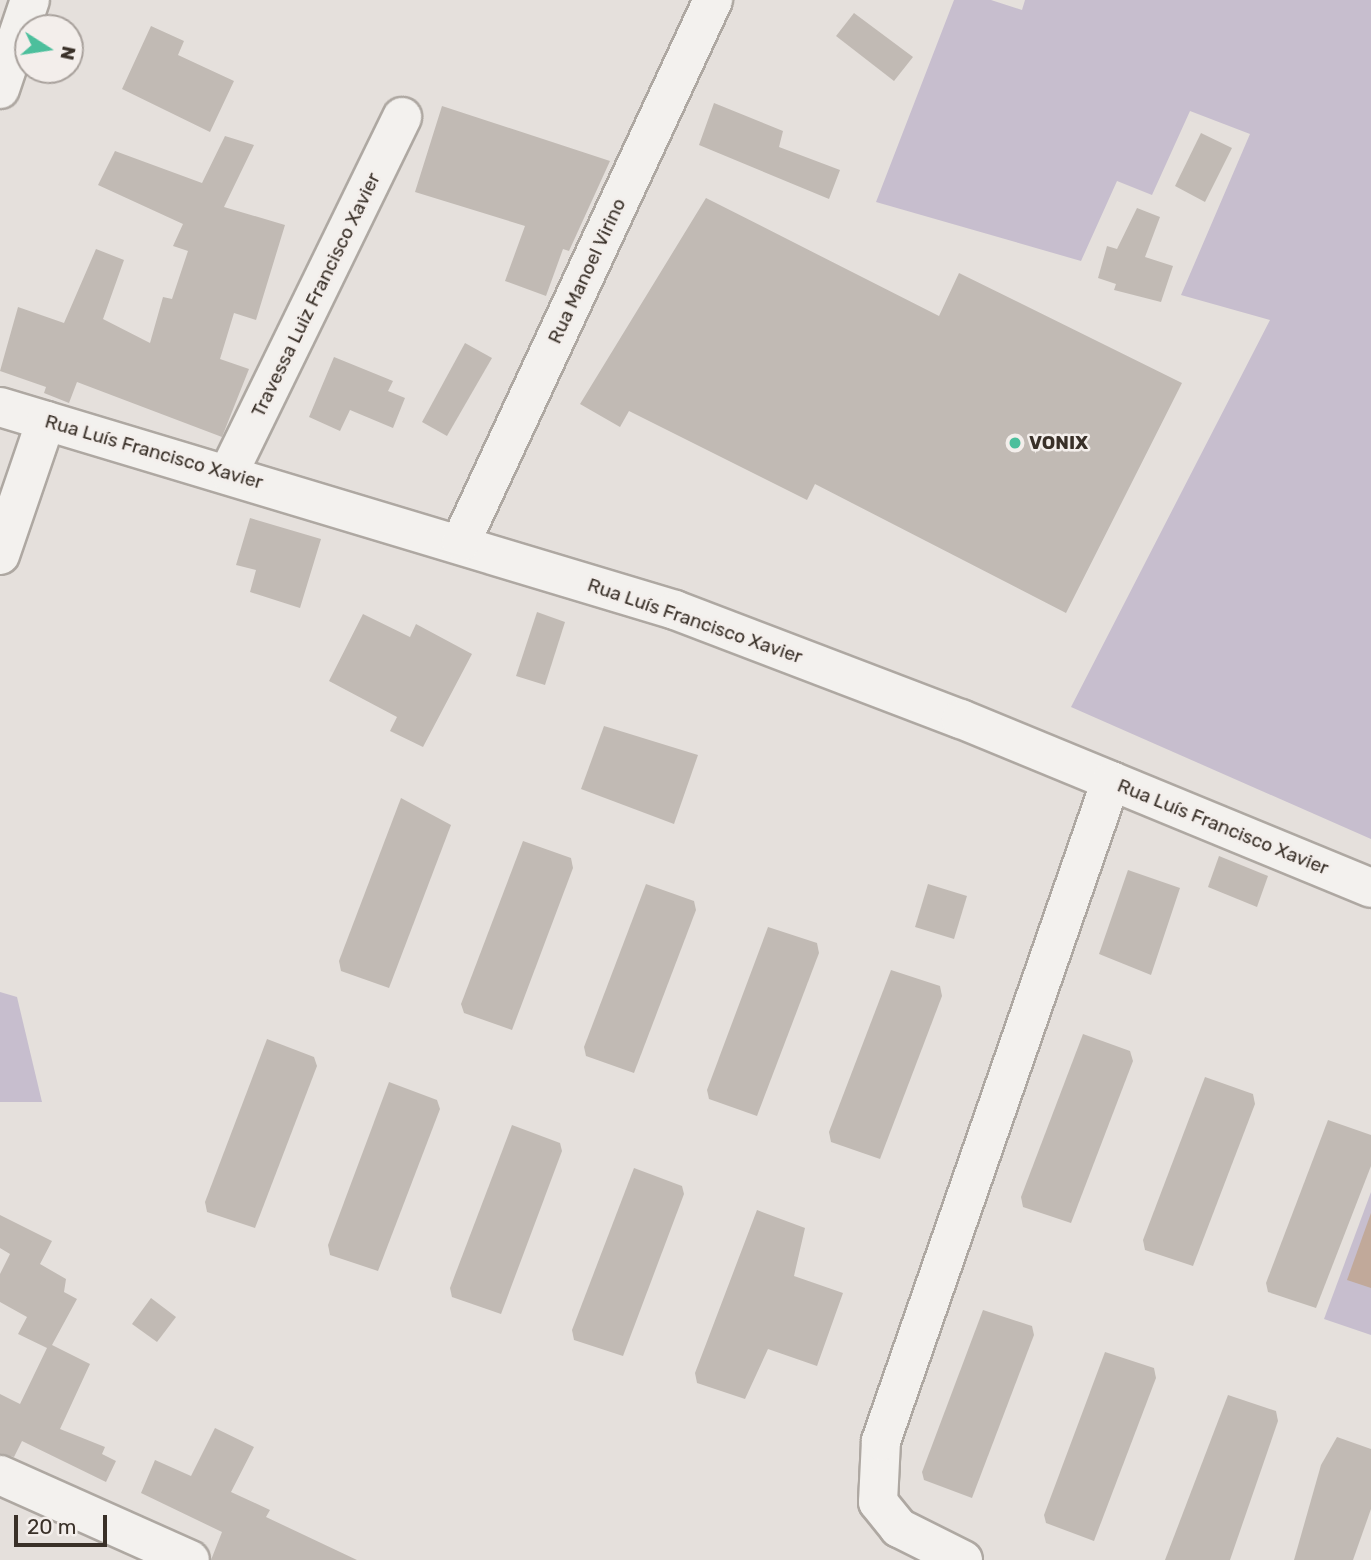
<!DOCTYPE html>
<meta charset="utf-8">
<style>
body{margin:0}
#map{position:relative;width:1371px;height:1560px;overflow:hidden;background:#e5e0dc;font-family:Rubik,sans-serif}
div>[style]{position:absolute}
[style*='--x']{left:calc(var(--x)*1px);top:calc(var(--y)*1px);width:calc(var(--w)*1px);rotate:calc(var(--a)*1deg)}
.green>*{inset:0;background:#c7bece}
.water>*{inset:0;background:#c1a99a}
.building>*{inset:0;background:#c1bab4}
.roads{filter:drop-shadow(2px 0 #aea8a2) drop-shadow(-2px 0 #aea8a2) drop-shadow(0 2px #aea8a2) drop-shadow(0 -2px #aea8a2)}
.minor>*{height:38px;margin:-19px;padding:0 19px;transform-origin:19px;border-radius:19px;background:#f3f1ee}
.dots>*{width:19px;height:19px;translate:-50% -50%;box-sizing:border-box;border:4px solid #f3eeeb;border-radius:50%}
span{translate:-50% -50%;white-space:nowrap;text-align:center;line-height:1.15;-webkit-text-stroke:5px #f3eeeb;paint-order:stroke}
.street-label{font-size:19px;color:#393028}
.poi-label{font-size:19px;color:#393028;font-weight:700}
.left{translate:0 -50%;text-align:left}
.north{position:absolute;left:14px;top:14px;width:70px;height:70px;box-sizing:border-box;background:#f3eeeb;border:2px solid #a9a29d;border-radius:50%;rotate:102deg;font-size:19px;font-weight:700;line-height:28px;text-align:center;color:#393028}
.north::after{content:'';display:block;margin:auto;width:24px;height:32px;background:#4cbf9c;clip-path:polygon(50% 0,100% 100%,50% 72%,0 100%)}
.scale{position:absolute;left:14px;top:1515px;width:93px;height:32px;box-sizing:border-box;border:4px solid #393028;border-top:0;padding-left:9px;font-size:21px;line-height:24px;white-space:nowrap;color:#393028;-webkit-text-stroke:5px #f3eeeb;paint-order:stroke}
</style>
<div id="map">
<div class="green">
<i style="clip-path:polygon(954px 0,991px 0,1022px 10px,1025px 0,1371px 0,1371px 839px,1071px 707px,1270px 320px,1181px 295px,1250px 134px,1190px 111px,1152px 195px,1117px 181px,1081px 261px,876px 202px)"></i>
<i style="clip-path:polygon(0 992px,17px 997px,42px 1102px,0 1102px)"></i>
<i style="clip-path:polygon(1371px 1192px,1371px 1335px,1324px 1319px)"></i>
</div>
<div class="water">
<i style="clip-path:polygon(1371px 1213px,1371px 1288px,1347px 1280px)"></i>
</div>
<div class="building">
<i style="clip-path:polygon(854px 13px,913px 57px,894px 81px,836px 36px)"></i>
<i style="clip-path:polygon(151px 26px,184px 41px,178px 55px,234px 81px,210px 132px,122px 89px)"></i>
<i style="clip-path:polygon(714px 103px,783px 131px,779px 147px,840px 170px,829px 199px,699px 145px)"></i>
<i style="clip-path:polygon(442px 106px,610px 161px,569px 251px,563px 249px,546px 296px,505px 281px,525px 226px,415px 192px)"></i>
<i style="clip-path:polygon(1201px 133px,1232px 148px,1205px 202px,1175px 186px)"></i>
<i style="clip-path:polygon(225px 136px,254px 145px,224px 207px,285px 225px,256px 320px,234px 313px,220px 359px,249px 369px,222px 437px,77px 382px,69px 403px,44px 393px,46px 387px,0 371px,18px 307px,64px 323px,96px 249px,124px 260px,103px 319px,150px 343px,163px 297px,172px 299px,188px 251px,173px 246px,183px 224px,98px 185px,115px 151px,202px 183px)"></i>
<i style="clip-path:polygon(706px 198px,939px 316px,959px 273px,1182px 383px,1066px 613px,815px 484px,807px 500px,629px 411px,620px 427px,580px 404px)"></i>
<i style="clip-path:polygon(1137px 208px,1160px 217px,1145px 257px,1173px 266px,1161px 302px,1114px 290px,1116px 284px,1098px 278px,1107px 246px,1117px 249px)"></i>
<i style="clip-path:polygon(465px 343px,492px 358px,447px 436px,422px 422px)"></i>
<i style="clip-path:polygon(334px 357px,393px 381px,388px 391px,405px 398px,393px 428px,350px 410px,340px 431px,309px 417px)"></i>
<i style="clip-path:polygon(250px 518px,321px 539px,300px 608px,250px 592px,256px 570px,236px 565px)"></i>
<i style="clip-path:polygon(537px 612px,565px 622px,545px 685px,516px 676px)"></i>
<i style="clip-path:polygon(363px 614px,410px 637px,416px 624px,472px 654px,423px 747px,390px 731px,397px 717px,329px 681px)"></i>
<i style="clip-path:polygon(604px 726px,698px 755px,674px 824px,581px 789px)"></i>
<i style="clip-path:polygon(401px 798px,451px 825px,389px 988px,341px 971px,339px 961px)"></i>
<i style="clip-path:polygon(523px 841px,571px 858px,573px 868px,512px 1030px,464px 1013px,461px 1004px)"></i>
<i style="clip-path:polygon(1219px 856px,1268px 876px,1257px 907px,1208px 887px)"></i>
<i style="clip-path:polygon(1128px 870px,1180px 888px,1151px 975px,1099px 954px)"></i>
<i style="clip-path:polygon(646px 884px,694px 901px,696px 910px,634px 1073px,586px 1056px,584px 1047px)"></i>
<i style="clip-path:polygon(928px 884px,967px 896px,954px 939px,915px 927px)"></i>
<i style="clip-path:polygon(768px 927px,817px 943px,819px 953px,757px 1116px,709px 1099px,707px 1090px)"></i>
<i style="clip-path:polygon(891px 970px,940px 986px,942px 996px,880px 1159px,831px 1142px,829px 1132px)"></i>
<i style="clip-path:polygon(1083px 1034px,1130px 1051px,1133px 1061px,1071px 1223px,1023px 1207px,1021px 1197px)"></i>
<i style="clip-path:polygon(267px 1039px,314px 1057px,317px 1066px,255px 1228px,207px 1212px,205px 1202px)"></i>
<i style="clip-path:polygon(1205px 1077px,1253px 1094px,1255px 1104px,1193px 1266px,1145px 1250px,1143px 1240px)"></i>
<i style="clip-path:polygon(389px 1082px,437px 1100px,440px 1109px,378px 1271px,330px 1255px,328px 1245px)"></i>
<i style="clip-path:polygon(1328px 1120px,1371px 1135px,1371px 1166px,1316px 1308px,1268px 1292px,1266px 1283px)"></i>
<i style="clip-path:polygon(512px 1125px,560px 1143px,562px 1151px,501px 1314px,452px 1297px,450px 1288px)"></i>
<i style="clip-path:polygon(634px 1168px,682px 1186px,684px 1194px,623px 1356px,574px 1340px,572px 1330px)"></i>
<i style="clip-path:polygon(757px 1210px,805px 1228px,794px 1276px,843px 1293px,817px 1366px,768px 1349px,745px 1399px,697px 1383px,695px 1373px)"></i>
<i style="clip-path:polygon(0 1215px,52px 1241px,40px 1264px,66px 1279px,64px 1292px,77px 1299px,52px 1345px,90px 1364px,60px 1429px,105px 1447px,102px 1454px,116px 1461px,106px 1482px,22px 1441px,14px 1457px,0 1454px,0 1394px,20px 1404px,47px 1348px,18px 1334px,27px 1317px,0 1302px,0 1274px,10px 1254px,0 1248px)"></i>
<i style="clip-path:polygon(151px 1298px,176px 1317px,157px 1342px,132px 1324px)"></i>
<i style="clip-path:polygon(983px 1310px,1032px 1326px,1034px 1335px,972px 1498px,924px 1480px,922px 1472px)"></i>
<i style="clip-path:polygon(1105px 1352px,1154px 1368px,1156px 1378px,1094px 1541px,1046px 1523px,1044px 1515px)"></i>
<i style="clip-path:polygon(1228px 1395px,1276px 1411px,1278px 1421px,1230px 1560px,1165px 1560px)"></i>
<i style="clip-path:polygon(215px 1428px,254px 1447px,231px 1492px,270px 1510px,266px 1517px,357px 1560px,211px 1560px,222px 1532px,141px 1493px,155px 1460px,191px 1476px)"></i>
<i style="clip-path:polygon(1337px 1437px,1371px 1449px,1371px 1509px,1353px 1560px,1294px 1560px,1321px 1465px)"></i>
</div>
<div class="roads">
<div class="minor">
<i style="--x:0;--y:89;--w:94;--a:-71.4"></i>
<i style="--x:0;--y:407;--w:705;--a:16.74"></i>
<i style="--x:675;--y:610;--w:306;--a:20.9"></i>
<i style="--x:961;--y:719;--w:443;--a:22.4"></i>
<i style="--x:229;--y:472;--w:395;--a:-64"></i>
<i style="--x:461;--y:542;--w:598;--a:-65.06"></i>
<i style="--x:0;--y:555;--w:142;--a:-71.1"></i>
<i style="--x:0;--y:1475;--w:208;--a:24.1"></i>
<i style="--x:963;--y:1560;--w:72;--a:-153.4"></i>
<i style="--x:899;--y:1528;--w:33;--a:-129"></i>
<i style="--x:878;--y:1502;--w:61;--a:-87.2"></i>
<i style="--x:881;--y:1441;--w:699;--a:-70.79"></i>
</div>
</div>
<div class="dots">
<i style="left:1015px;top:443px;background:#4cbf9c"></i>
</div>
<div class="street-label">
<span style="left:587px;top:271px;rotate:-65deg">Rua Manoel Virino</span>
<span style="left:316px;top:295px;rotate:-64deg">Travessa Luiz Francisco Xavier</span>
<span style="left:154px;top:452px;rotate:16deg">Rua Luís Francisco Xavier</span>
<span style="left:695px;top:621px;rotate:19deg">Rua Luís Francisco Xavier</span>
<span style="left:1223px;top:827px;rotate:22deg">Rua Luís Francisco Xavier</span>
</div>
<div class="poi-label">
<span class="left" style="left:1029px;top:443px">VONIX</span>
</div>
<div class="north">N</div>
<div class="scale">20 m</div>
</div>
